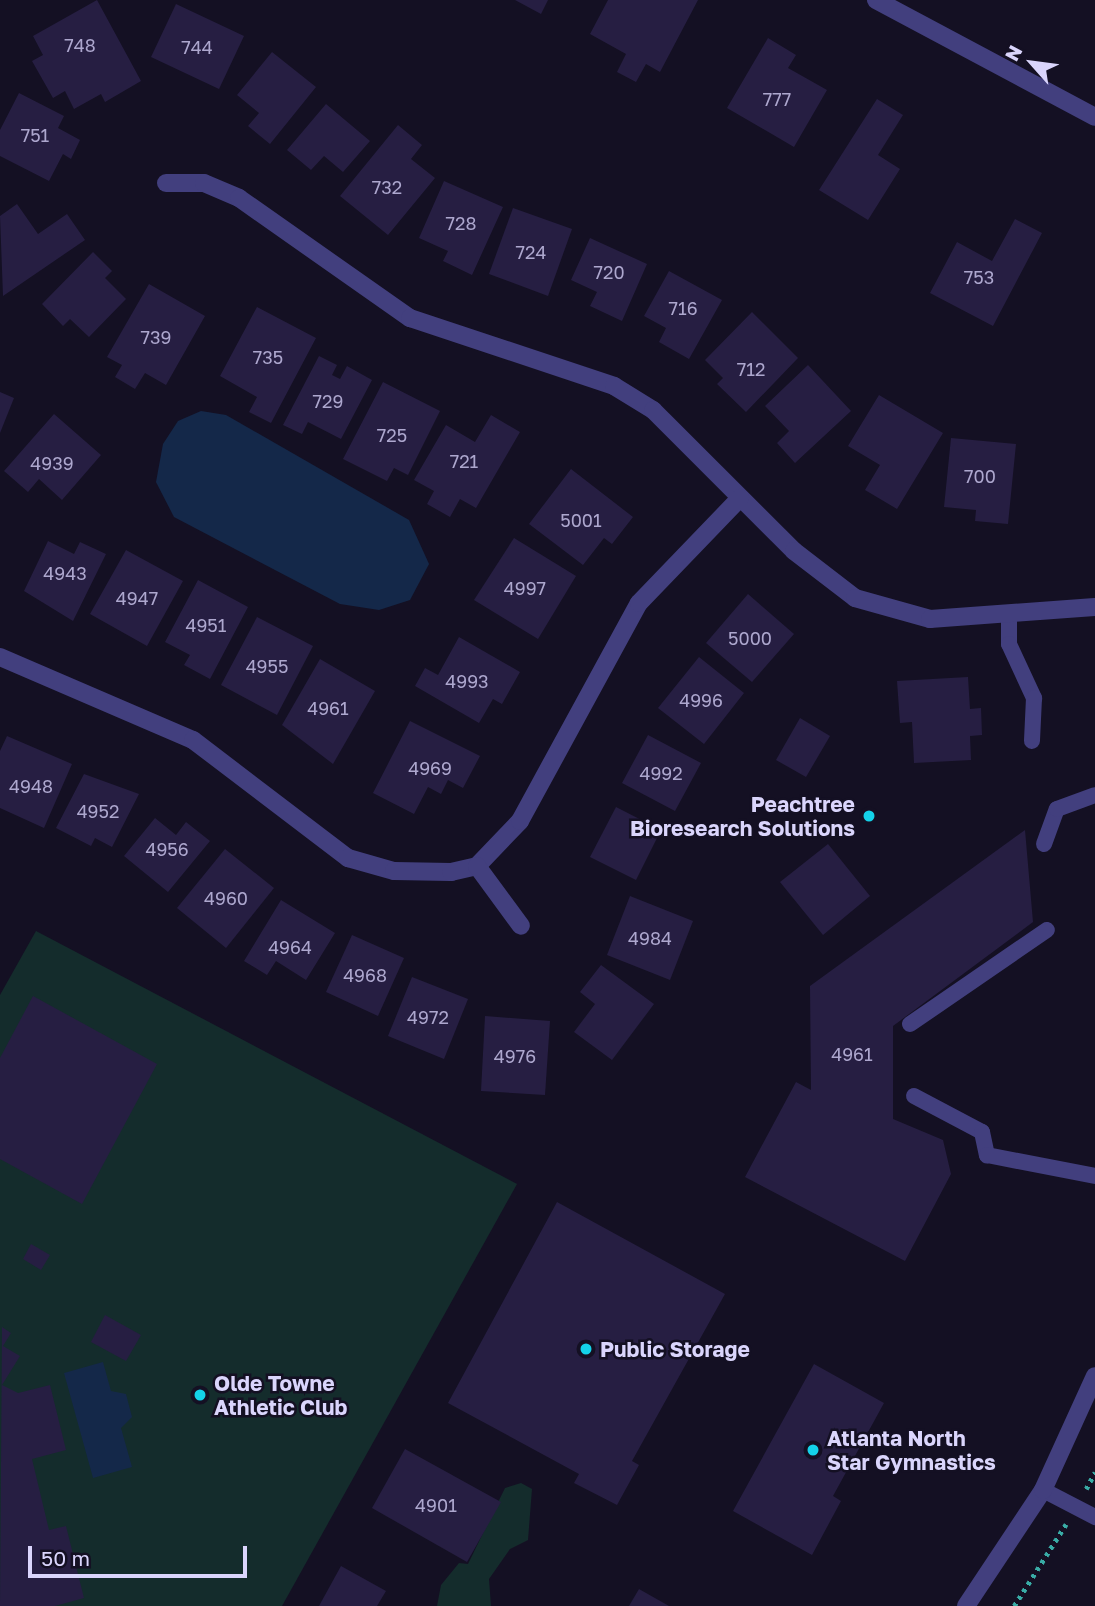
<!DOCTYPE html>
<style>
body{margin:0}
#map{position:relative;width:1095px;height:1606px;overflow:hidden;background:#141023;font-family:"Golos Text",sans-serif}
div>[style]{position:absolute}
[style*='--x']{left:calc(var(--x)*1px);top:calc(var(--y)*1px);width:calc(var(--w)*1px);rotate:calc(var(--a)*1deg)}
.green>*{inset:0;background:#142c2c}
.water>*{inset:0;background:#142849}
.building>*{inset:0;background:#261e42}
.path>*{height:4.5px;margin-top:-2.25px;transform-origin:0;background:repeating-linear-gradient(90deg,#39aca6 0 3.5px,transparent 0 8.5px)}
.service>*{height:16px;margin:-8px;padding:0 8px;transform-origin:8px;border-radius:8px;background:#423f7e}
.minor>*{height:18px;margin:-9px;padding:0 9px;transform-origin:9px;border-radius:9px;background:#423f7e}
.tertiary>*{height:18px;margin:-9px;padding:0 9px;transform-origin:9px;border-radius:9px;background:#423f7e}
.dots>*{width:19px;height:19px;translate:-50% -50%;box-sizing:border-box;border:4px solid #141023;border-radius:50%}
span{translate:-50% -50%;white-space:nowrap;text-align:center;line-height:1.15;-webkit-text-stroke:5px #141023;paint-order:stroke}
.number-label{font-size:18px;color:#ada7ce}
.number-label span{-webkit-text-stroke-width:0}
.poi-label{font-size:21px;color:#dad5fc;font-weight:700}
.right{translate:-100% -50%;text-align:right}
.left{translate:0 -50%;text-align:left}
.north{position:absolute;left:997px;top:28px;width:70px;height:70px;-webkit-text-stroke:5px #141023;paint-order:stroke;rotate:298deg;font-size:19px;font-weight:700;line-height:28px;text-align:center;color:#dad5fc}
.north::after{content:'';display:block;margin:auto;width:24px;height:32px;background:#dad5fc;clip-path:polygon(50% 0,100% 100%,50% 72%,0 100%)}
.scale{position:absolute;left:28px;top:1546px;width:219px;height:32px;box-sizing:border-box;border:4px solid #dad5fc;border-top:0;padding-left:9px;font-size:21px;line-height:24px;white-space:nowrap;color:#dad5fc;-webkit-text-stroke:5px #141023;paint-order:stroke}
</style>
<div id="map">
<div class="green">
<i style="clip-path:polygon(36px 931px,517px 1184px,282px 1606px,0 1606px,0 995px)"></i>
<i style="clip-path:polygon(521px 1483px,532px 1489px,528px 1540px,510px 1549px,489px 1579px,491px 1606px,437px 1606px,441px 1585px,459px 1563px,468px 1564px,505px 1488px)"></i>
</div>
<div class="water">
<i style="clip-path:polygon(201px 411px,226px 415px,409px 520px,429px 564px,410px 600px,379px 610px,340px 604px,174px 517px,156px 482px,163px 444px,178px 421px)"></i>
<i style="clip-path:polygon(103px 1362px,111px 1391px,126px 1394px,132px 1417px,121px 1428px,132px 1467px,93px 1478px,64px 1373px)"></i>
</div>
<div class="building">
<i style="clip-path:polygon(97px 0,141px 81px,105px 102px,101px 94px,74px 109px,65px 91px,53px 98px,32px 61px,43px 55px,33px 36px)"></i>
<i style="clip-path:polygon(515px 0,548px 0,541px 14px)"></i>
<i style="clip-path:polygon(608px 0,698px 0,660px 72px,646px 64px,636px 82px,617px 72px,626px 54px,590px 34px)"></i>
<i style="clip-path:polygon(176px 4px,244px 36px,219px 89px,151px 57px)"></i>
<i style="clip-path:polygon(768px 38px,796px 55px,788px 68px,827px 90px,794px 147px,727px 108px)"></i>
<i style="clip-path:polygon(272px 52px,316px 87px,270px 144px,248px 126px,259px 113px,237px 95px)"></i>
<i style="clip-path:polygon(19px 93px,64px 116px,58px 128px,80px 140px,71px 159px,63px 154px,49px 181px,0 156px,0 130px)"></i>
<i style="clip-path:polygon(877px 99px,903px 115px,878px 155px,900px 169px,868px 220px,819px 190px)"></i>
<i style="clip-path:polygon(326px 104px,370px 141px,343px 172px,324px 156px,311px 170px,287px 150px)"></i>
<i style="clip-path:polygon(398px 125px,422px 145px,411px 159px,435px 178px,388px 235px,340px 196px)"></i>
<i style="clip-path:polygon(444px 181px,503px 207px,472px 275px,443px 261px,448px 251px,419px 238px)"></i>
<i style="clip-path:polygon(17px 204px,38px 234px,67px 214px,85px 240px,3px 296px,0 216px)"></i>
<i style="clip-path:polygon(513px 208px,572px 229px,548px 296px,489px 274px)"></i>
<i style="clip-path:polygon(1015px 219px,1042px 233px,993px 326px,930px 293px,957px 242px,992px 261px)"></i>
<i style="clip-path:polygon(590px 238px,647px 264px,622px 321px,590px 306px,597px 292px,571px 280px)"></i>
<i style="clip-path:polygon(93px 252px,112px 271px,105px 278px,126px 299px,89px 337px,70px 319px,63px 326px,42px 304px)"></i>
<i style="clip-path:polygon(669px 271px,722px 300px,689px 359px,659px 342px,666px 328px,644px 316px)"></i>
<i style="clip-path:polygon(149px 284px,205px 316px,166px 385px,145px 373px,135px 389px,115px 377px,122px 365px,107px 357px)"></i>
<i style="clip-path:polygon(257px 307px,316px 338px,271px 423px,249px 412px,257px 397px,220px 376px)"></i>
<i style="clip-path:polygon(752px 312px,798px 358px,746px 412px,717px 384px,723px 378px,705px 360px)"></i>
<i style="clip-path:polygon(319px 356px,337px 365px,332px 375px,340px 379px,347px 366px,372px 380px,341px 439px,308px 422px,302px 434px,283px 425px)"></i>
<i style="clip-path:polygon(808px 365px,851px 411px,795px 463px,777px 443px,789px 431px,765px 406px)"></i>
<i style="clip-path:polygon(383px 382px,440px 411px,408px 475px,394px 468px,387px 481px,343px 459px)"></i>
<i style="clip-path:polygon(0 392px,14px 398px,0 433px)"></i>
<i style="clip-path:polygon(879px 395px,943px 433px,897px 509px,865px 490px,880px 465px,848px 446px)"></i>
<i style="clip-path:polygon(54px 414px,101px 455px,62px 500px,39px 479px,28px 492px,4px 471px)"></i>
<i style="clip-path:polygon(491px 415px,520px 432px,476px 508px,460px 499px,450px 517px,427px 504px,434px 491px,414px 480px,446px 425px,475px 442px)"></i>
<i style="clip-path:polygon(951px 438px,1016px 444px,1008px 524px,975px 521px,976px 510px,944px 507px)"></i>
<i style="clip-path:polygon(571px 469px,633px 517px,612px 544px,604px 538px,583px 565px,529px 524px)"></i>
<i style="clip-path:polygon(514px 538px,576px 576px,538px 639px,474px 600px)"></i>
<i style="clip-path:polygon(48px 541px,74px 554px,80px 542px,106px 554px,73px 621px,24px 591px)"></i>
<i style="clip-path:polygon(126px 550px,183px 581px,147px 646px,90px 614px)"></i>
<i style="clip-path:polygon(198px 580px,248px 607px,210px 679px,184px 665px,190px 655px,165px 642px)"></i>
<i style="clip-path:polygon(748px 594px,794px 634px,752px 682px,706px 643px)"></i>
<i style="clip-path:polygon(257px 617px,313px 646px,277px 715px,221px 685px)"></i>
<i style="clip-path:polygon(459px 637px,520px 672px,502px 704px,493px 699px,479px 723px,415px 686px,425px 668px,438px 675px)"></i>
<i style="clip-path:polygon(699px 657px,744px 693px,704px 744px,658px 708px)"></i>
<i style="clip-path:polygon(320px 659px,375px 691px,333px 764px,282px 725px)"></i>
<i style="clip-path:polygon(968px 677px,970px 709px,981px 708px,982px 735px,970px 736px,971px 760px,914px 763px,912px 722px,900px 723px,897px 681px)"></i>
<i style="clip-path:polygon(800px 718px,830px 736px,806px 777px,776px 760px)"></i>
<i style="clip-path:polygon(410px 721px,480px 756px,463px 788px,448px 780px,441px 794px,428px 787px,414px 814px,373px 793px)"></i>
<i style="clip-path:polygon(648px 735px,701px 763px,675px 811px,622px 783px)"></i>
<i style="clip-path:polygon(7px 736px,72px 764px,44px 828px,0 808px,0 751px)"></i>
<i style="clip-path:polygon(84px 774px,139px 794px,112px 847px,95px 838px,91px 846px,56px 828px)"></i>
<i style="clip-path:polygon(616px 807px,661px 830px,636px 880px,590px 857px)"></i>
<i style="clip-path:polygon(155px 818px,176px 835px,186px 822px,210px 841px,168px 892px,124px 856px)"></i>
<i style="clip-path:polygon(1025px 830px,1033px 922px,893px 1026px,893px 1119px,943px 1140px,951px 1174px,905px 1261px,745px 1177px,796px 1082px,811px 1090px,810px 986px)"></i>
<i style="clip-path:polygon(828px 844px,870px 896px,823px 935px,780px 882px)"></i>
<i style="clip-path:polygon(225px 849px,274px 888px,226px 948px,177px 908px)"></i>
<i style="clip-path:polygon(630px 896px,693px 921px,670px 980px,607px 955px)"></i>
<i style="clip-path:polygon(281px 900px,335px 933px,306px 980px,276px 961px,267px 975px,244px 961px)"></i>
<i style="clip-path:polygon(352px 935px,404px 958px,378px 1016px,326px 992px)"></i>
<i style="clip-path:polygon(601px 965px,654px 1004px,612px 1060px,574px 1032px,595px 1004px,580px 992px)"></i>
<i style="clip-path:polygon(412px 977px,468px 999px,444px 1059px,388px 1036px)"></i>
<i style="clip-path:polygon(33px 996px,157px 1064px,82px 1204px,0 1159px,0 1058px)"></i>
<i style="clip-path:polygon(485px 1016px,550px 1021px,545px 1095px,481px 1091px)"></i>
<i style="clip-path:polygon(557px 1202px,725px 1294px,632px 1461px,639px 1465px,617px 1505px,574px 1483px,579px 1474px,448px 1403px)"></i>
<i style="clip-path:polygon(31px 1244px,50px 1255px,41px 1270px,23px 1259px)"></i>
<i style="clip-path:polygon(105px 1315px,141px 1335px,126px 1361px,91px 1342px)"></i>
<i style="clip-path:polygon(2px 1327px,11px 1333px,3px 1346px,20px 1356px,2px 1385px,18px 1393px,50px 1385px,66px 1450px,32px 1459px,49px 1530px,66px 1526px,84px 1598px,55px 1606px,0 1606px)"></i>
<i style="clip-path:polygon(814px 1364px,884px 1403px,833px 1496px,841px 1501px,812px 1555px,733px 1511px)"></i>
<i style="clip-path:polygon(405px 1449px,501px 1502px,467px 1562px,372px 1508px)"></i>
<i style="clip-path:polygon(341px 1566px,386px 1591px,377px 1606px,319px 1606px)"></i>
<i style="clip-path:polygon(639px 1589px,669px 1606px,629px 1606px)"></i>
</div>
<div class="path">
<i style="--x:1086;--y:1489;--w:19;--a:-62"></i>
<i style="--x:1014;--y:1606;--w:97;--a:-57.6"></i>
</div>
<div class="service">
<i style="--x:1009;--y:614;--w:30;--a:90"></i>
<i style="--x:1009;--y:644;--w:60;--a:65.2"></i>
<i style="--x:1034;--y:698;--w:43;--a:92.7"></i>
<i style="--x:1044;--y:844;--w:37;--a:-70"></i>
<i style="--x:1057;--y:809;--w:40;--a:-20.2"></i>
<i style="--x:910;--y:1024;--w:166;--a:-34.5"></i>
<i style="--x:914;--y:1096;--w:77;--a:27.9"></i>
<i style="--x:982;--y:1132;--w:24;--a:78"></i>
<i style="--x:987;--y:1155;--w:110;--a:11"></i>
<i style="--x:1043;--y:1490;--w:59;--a:27.4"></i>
</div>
<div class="minor">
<i style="--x:876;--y:0;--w:248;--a:28.1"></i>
<i style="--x:166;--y:183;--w:38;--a:0"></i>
<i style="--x:204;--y:183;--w:38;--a:23"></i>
<i style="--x:239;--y:198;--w:209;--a:35.1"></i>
<i style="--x:410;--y:318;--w:215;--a:18.4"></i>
<i style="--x:614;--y:386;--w:46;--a:31.6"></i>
<i style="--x:653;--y:410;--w:199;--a:45"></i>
<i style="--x:794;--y:551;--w:77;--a:37.6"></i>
<i style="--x:855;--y:598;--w:78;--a:15.6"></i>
<i style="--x:930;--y:619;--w:165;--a:-4.2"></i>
<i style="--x:0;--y:657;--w:210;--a:23.3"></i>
<i style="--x:193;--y:740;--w:195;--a:37.3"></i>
<i style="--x:348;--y:858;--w:48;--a:15.8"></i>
<i style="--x:394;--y:871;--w:57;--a:1"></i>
<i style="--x:451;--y:872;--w:27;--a:-13"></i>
<i style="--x:477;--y:866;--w:62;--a:-46.3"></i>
<i style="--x:520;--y:821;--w:248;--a:-61.4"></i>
<i style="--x:639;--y:603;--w:146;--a:-46.1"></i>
<i style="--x:477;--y:866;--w:74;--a:53.7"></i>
</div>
<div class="tertiary">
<i style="--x:966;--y:1606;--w:139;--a:-56.4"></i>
<i style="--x:1043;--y:1490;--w:125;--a:-65.5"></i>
</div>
<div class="dots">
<i style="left:869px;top:816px;background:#14d2e9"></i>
<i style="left:586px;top:1349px;background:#14d2e9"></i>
<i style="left:200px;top:1395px;background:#14d2e9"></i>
<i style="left:813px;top:1450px;background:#14d2e9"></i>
</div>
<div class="number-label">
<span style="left:80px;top:45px">748</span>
<span style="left:197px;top:47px">744</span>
<span style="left:777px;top:99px">777</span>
<span style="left:35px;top:135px">751</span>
<span style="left:387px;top:187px">732</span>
<span style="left:461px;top:223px">728</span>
<span style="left:531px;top:252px">724</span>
<span style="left:609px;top:272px">720</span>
<span style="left:979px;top:277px">753</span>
<span style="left:683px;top:308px">716</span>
<span style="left:156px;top:337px">739</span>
<span style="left:268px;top:357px">735</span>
<span style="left:751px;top:369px">712</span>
<span style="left:328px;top:401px">729</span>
<span style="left:392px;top:435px">725</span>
<span style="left:464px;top:461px">721</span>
<span style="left:52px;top:463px">4939</span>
<span style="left:980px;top:476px">700</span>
<span style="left:581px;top:520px">5001</span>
<span style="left:65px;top:573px">4943</span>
<span style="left:525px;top:588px">4997</span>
<span style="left:137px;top:598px">4947</span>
<span style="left:206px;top:625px">4951</span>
<span style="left:750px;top:638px">5000</span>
<span style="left:267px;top:666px">4955</span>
<span style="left:467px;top:681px">4993</span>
<span style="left:701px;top:700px">4996</span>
<span style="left:328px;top:708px">4961</span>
<span style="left:430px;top:768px">4969</span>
<span style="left:661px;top:773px">4992</span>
<span style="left:31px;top:786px">4948</span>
<span style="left:98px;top:811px">4952</span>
<span style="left:167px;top:849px">4956</span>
<span style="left:226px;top:898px">4960</span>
<span style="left:650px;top:938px">4984</span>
<span style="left:290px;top:947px">4964</span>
<span style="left:365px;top:975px">4968</span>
<span style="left:428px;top:1017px">4972</span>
<span style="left:852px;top:1054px">4961</span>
<span style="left:515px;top:1056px">4976</span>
<span style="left:436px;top:1505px">4901</span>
</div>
<div class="poi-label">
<span class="right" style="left:855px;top:816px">Peachtree<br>Bioresearch Solutions</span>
<span class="left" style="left:600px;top:1349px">Public Storage</span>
<span class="left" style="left:214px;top:1395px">Olde Towne<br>Athletic Club</span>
<span class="left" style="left:827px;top:1450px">Atlanta North<br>Star Gymnastics</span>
</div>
<div class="north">N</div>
<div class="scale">50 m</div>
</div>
